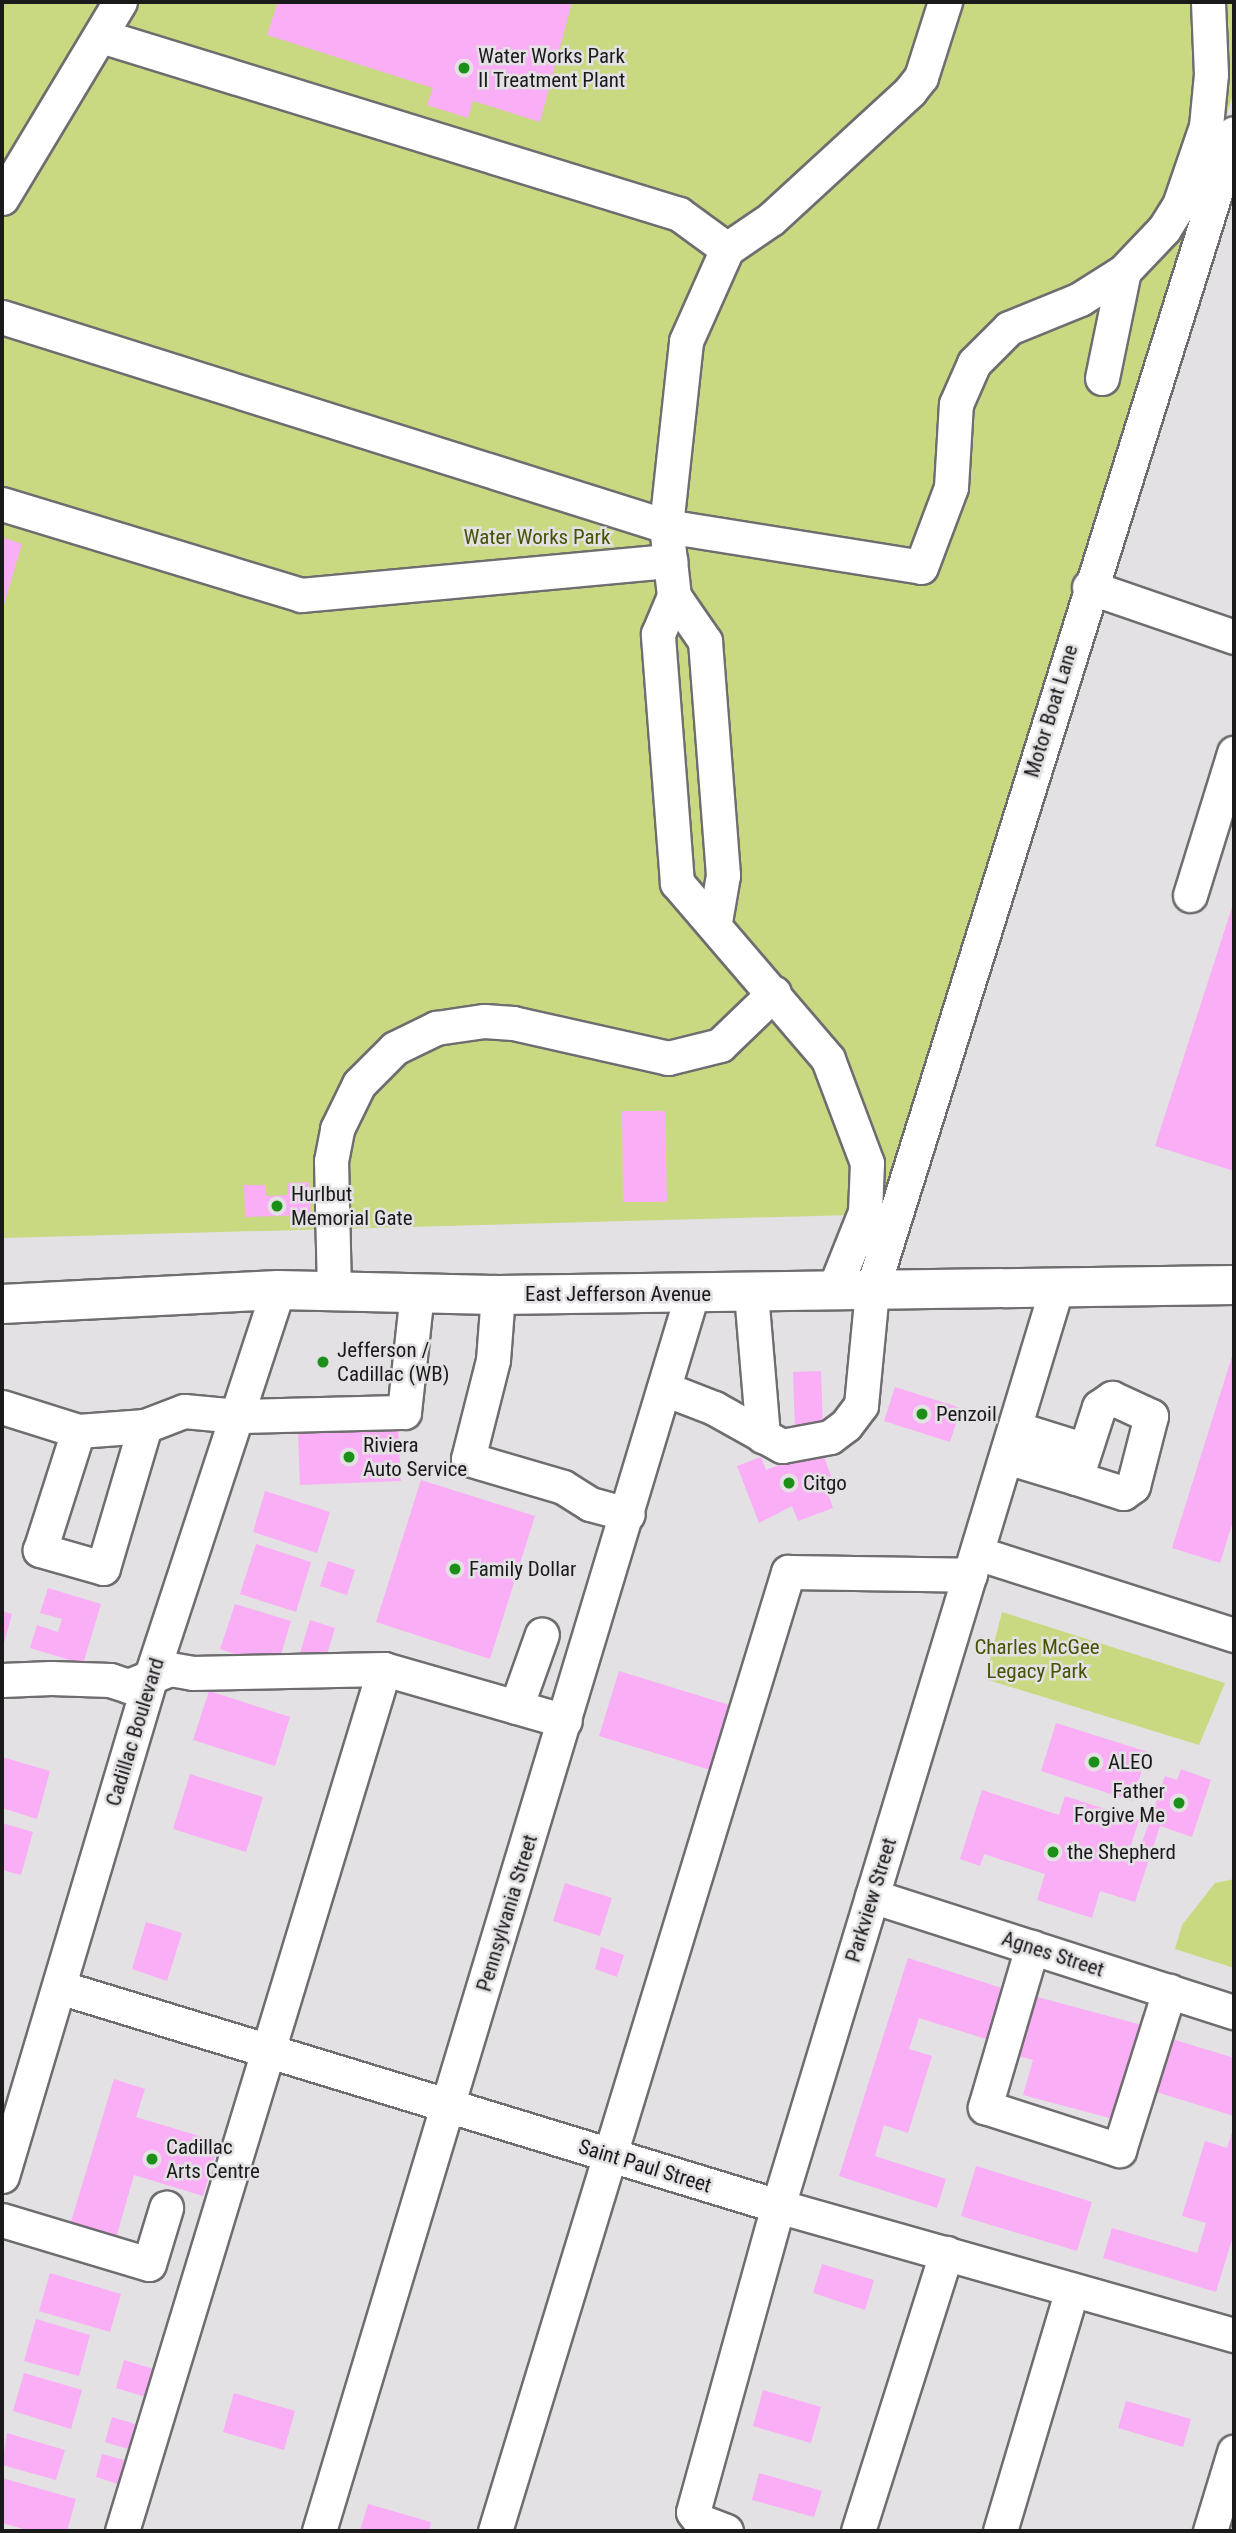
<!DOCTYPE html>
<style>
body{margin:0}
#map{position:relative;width:1236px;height:2533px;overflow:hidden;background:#e3e1e3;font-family:"Roboto Condensed",sans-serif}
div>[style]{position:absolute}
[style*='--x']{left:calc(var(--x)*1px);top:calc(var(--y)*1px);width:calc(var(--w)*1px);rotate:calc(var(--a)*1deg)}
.green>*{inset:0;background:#c8d981}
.building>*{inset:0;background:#faaef6}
.roads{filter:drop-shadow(2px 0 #6f6d6f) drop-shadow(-2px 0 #6f6d6f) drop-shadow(0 2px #6f6d6f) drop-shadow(0 -2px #6f6d6f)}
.minor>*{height:33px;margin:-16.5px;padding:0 16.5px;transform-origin:16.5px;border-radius:16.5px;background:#fff}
.major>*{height:38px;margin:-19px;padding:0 19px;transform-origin:19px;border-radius:19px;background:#fff}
.dots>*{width:19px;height:19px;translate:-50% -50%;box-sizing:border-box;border:4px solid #e3e1e3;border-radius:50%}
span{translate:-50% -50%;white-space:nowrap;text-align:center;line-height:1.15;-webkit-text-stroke:5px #e3e1e3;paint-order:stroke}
.poi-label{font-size:21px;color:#1b1a1b}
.left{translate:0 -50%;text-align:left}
.right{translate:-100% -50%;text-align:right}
.park-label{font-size:21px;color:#475102}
.street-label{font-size:21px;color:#1b1a1b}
.frame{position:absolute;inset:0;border:4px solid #1b1a1b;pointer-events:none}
</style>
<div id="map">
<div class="green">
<i style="clip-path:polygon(2px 2px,1234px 2px,1234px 91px,887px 1214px,2px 1238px)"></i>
<i style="clip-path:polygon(1002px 1612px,1225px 1683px,1199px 1745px,985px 1679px)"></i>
<i style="clip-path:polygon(1234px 1879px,1234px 1968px,1175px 1949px,1182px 1925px,1215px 1883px)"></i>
</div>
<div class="building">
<i style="clip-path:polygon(278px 2px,572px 2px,540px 122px,473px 101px,468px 118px,427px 105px,433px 88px,267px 35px)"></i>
<i style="clip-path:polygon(2px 537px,22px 544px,2px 611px)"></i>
<i style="clip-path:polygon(1234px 901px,1234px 1171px,1155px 1146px)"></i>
<i style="clip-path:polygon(622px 1111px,665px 1111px,667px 1202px,623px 1202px)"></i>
<i style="clip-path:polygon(309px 1182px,311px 1215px,245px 1217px,244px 1185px,266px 1185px,266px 1196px,288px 1195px,288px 1183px)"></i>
<i style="clip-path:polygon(1234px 1350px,1234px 1518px,1220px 1563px,1172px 1548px)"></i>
<i style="clip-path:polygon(821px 1371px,823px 1430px,795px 1431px,793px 1372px)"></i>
<i style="clip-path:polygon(895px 1387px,961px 1408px,950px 1442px,884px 1421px)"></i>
<i style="clip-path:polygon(398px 1428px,401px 1481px,300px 1485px,298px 1432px)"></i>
<i style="clip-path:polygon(821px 1449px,835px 1487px,827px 1491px,833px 1508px,798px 1521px,792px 1506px,759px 1523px,737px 1466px,761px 1457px,766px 1470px)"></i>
<i style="clip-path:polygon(421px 1480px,535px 1516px,490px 1659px,376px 1622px)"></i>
<i style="clip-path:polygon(265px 1491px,330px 1512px,317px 1553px,253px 1532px)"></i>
<i style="clip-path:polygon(256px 1544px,311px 1562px,296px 1612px,240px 1594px)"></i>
<i style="clip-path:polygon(328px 1561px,355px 1570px,347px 1595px,320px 1586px)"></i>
<i style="clip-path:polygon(48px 1588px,101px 1604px,83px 1664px,30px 1648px,37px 1625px,58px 1632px,62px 1619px,40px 1613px)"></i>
<i style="clip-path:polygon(235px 1604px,291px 1621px,277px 1668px,220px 1649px)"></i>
<i style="clip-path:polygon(2px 1611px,12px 1614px,3px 1647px,2px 1647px)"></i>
<i style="clip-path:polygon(310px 1620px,335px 1628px,325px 1661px,300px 1653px)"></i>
<i style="clip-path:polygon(619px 1671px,736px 1707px,717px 1772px,599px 1736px)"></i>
<i style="clip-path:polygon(209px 1691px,290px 1717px,275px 1766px,193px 1740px)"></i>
<i style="clip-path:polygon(1056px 1723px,1148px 1752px,1132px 1801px,1041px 1771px)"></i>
<i style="clip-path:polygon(2px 1757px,50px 1771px,37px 1819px,2px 1808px)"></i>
<i style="clip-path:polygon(1181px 1769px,1211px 1780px,1192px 1837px,1160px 1826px,1135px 1902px,1100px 1891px,1092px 1918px,1037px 1900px,1045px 1874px,984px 1854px,980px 1866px,960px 1859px,982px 1790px,1059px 1815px,1065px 1796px,1139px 1820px,1130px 1848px,1139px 1851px,1165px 1776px,1177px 1780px)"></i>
<i style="clip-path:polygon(190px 1774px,263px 1797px,246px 1852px,173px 1829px)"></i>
<i style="clip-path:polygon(2px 1823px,33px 1832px,21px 1875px,2px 1870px)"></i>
<i style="clip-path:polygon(565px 1883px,612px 1898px,600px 1936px,553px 1921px)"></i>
<i style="clip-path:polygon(146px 1922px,182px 1933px,167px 1981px,132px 1969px)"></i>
<i style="clip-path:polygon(601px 1947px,624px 1955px,617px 1977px,595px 1969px)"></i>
<i style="clip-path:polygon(908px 1958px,1005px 1989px,989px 2040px,919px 2018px,909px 2049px,932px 2056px,908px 2133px,884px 2125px,875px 2156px,946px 2179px,937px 2208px,839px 2176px)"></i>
<i style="clip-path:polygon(1026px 1994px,1142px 2025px,1117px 2120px,1023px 2095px,1033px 2060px,1010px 2054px)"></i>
<i style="clip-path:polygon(1169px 2038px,1234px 2058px,1234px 2116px,1153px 2091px)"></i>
<i style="clip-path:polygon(114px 2079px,145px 2089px,136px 2117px,219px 2142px,203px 2196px,134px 2175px,116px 2238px,70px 2225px)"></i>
<i style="clip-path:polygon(1234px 2126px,1234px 2233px,1216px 2292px,1103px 2258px,1112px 2228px,1197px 2253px,1206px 2223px,1182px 2216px,1205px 2141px,1227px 2148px)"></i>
<i style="clip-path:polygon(976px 2166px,1092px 2202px,1077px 2251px,961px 2216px)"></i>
<i style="clip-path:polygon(822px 2264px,874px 2280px,865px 2310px,813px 2293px)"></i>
<i style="clip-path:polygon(50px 2273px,121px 2294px,110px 2332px,39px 2311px)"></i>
<i style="clip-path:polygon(36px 2319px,90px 2335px,79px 2376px,24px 2361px)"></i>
<i style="clip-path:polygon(124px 2360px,154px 2369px,146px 2397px,116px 2388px)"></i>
<i style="clip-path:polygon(24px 2373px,82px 2390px,71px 2429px,13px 2411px)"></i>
<i style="clip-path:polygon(763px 2390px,821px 2407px,811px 2443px,753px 2426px)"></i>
<i style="clip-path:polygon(234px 2393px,295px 2411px,284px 2450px,223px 2432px)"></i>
<i style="clip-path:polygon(1126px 2401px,1191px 2419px,1183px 2447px,1118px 2428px)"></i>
<i style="clip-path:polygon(112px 2417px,135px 2424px,128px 2449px,105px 2442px)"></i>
<i style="clip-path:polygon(7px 2433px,65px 2450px,56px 2480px,2px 2465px)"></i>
<i style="clip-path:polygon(102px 2454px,124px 2460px,118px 2484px,96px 2477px)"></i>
<i style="clip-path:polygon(759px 2473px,822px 2491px,814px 2517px,752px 2500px)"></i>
<i style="clip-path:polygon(2px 2478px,76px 2499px,67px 2531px,31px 2531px,2px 2523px)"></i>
<i style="clip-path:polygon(368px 2504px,431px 2522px,429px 2531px,360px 2531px)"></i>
</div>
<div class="roads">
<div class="minor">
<i style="--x:101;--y:36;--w:605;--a:17.12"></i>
<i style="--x:679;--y:214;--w:59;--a:36.1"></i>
<i style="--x:2;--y:198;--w:229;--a:-59"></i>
<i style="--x:2;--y:317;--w:696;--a:17.47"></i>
<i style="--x:666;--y:526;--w:258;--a:9.1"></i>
<i style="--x:921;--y:567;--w:85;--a:-69.4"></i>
<i style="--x:951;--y:487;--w:83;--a:-86.6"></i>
<i style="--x:956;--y:404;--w:45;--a:-66.3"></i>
<i style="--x:974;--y:363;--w:49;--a:-45"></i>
<i style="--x:1009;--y:328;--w:77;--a:-22.2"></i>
<i style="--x:1080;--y:299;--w:52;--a:-32.5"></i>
<i style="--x:1124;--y:271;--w:58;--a:-46.4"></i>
<i style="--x:1164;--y:229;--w:28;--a:-58"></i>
<i style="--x:1179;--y:205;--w:83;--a:-71.1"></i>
<i style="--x:1206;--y:126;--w:52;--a:-84.5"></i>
<i style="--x:1211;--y:74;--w:72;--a:-92.4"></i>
<i style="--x:1102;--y:378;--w:109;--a:-78.4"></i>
<i style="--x:2;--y:504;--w:313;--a:16.9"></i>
<i style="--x:301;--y:595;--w:371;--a:-5.3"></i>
<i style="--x:1089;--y:587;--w:153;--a:19"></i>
<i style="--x:674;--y:596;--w:55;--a:55.4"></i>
<i style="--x:705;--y:641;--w:235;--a:85.6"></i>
<i style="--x:723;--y:875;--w:48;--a:99.7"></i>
<i style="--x:1190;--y:895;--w:149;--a:-72.8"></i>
<i style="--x:334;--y:1292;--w:131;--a:-91.3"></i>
<i style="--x:331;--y:1161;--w:33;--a:-79"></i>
<i style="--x:337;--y:1129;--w:50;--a:-63.9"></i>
<i style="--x:359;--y:1084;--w:51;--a:-45"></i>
<i style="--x:395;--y:1048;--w:46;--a:-26"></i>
<i style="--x:436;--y:1028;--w:49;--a:-8.3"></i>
<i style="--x:484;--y:1021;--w:29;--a:4"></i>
<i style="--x:513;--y:1023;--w:159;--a:12.7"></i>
<i style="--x:668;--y:1058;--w:54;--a:-14"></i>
<i style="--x:720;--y:1045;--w:75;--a:-43.9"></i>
<i style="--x:833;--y:1292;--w:86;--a:-68.2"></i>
<i style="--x:865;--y:1212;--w:49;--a:-87.7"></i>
<i style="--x:867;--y:1163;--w:111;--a:-110.6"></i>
<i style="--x:828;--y:1059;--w:232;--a:-130.6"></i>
<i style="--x:677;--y:883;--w:250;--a:-94.4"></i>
<i style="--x:658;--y:634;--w:41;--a:-67.2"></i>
<i style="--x:674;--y:596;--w:70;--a:-96.5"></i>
<i style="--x:666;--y:526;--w:186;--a:-83.8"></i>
<i style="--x:686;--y:341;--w:101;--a:-66"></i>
<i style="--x:727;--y:249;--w:53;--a:-34.3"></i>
<i style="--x:771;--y:219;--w:189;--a:-42.6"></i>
<i style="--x:910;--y:91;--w:18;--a:-52"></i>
<i style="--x:921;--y:77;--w:79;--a:-72.3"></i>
<i style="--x:751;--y:1293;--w:144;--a:85.2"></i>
<i style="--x:498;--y:1295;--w:65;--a:94.4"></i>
<i style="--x:493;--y:1360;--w:102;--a:104.2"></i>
<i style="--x:468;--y:1459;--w:99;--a:16.4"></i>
<i style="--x:563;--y:1487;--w:32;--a:32"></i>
<i style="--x:590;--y:1504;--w:39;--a:15"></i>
<i style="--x:665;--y:1389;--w:53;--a:21.2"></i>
<i style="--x:714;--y:1408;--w:78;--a:29.2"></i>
<i style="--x:782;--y:1446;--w:49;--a:-10.6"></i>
<i style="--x:830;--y:1437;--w:20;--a:-37"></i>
<i style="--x:846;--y:1425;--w:25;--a:-53"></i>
<i style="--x:861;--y:1405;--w:116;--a:-84.5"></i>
<i style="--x:872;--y:1290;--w:1212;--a:-72.63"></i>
<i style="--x:1112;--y:1398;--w:43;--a:24.8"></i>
<i style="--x:1151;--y:1416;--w:72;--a:104.4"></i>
<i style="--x:1133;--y:1486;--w:12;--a:145"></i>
<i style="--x:1123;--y:1493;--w:49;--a:-162.3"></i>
<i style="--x:1076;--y:1478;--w:75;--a:-72.1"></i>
<i style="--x:1099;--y:1407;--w:16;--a:-35"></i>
<i style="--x:2;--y:1407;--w:80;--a:17.5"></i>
<i style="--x:78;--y:1431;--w:67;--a:-4.3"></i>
<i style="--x:145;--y:1426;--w:148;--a:106.5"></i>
<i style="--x:103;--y:1568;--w:66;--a:-164.1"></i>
<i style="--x:40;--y:1550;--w:125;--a:-72.3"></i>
<i style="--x:145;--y:1426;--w:42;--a:-21"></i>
<i style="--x:184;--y:1411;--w:54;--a:5.3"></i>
<i style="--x:238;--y:1416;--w:166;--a:-1.4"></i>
<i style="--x:404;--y:1412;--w:120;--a:-83.8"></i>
<i style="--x:1015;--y:1428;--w:73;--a:17.4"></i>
<i style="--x:1006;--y:1457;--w:73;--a:16.7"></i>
<i style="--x:977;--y:1553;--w:270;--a:17.7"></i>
<i style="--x:2;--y:1680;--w:49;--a:-2.3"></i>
<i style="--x:51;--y:1678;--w:59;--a:1.9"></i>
<i style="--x:110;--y:1680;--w:19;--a:18"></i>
<i style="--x:128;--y:1686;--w:45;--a:-22"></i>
<i style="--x:170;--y:1669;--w:22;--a:10"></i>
<i style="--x:192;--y:1673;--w:192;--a:-1.2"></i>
<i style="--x:384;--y:1669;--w:188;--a:16"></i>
<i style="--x:516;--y:1707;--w:77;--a:-70.4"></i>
<i style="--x:872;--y:1896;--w:380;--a:17.8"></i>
<i style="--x:1032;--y:1947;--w:167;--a:106.4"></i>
<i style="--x:985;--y:2107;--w:141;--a:17.8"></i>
<i style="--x:1119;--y:2150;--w:167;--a:-72.5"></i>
<i style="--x:59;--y:1987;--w:752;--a:16.94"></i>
<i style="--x:778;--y:2206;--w:474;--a:15.8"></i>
<i style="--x:2;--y:2176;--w:522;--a:-73.41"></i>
<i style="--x:151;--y:1676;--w:406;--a:-71.8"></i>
<i style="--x:2;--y:2220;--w:153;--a:16.7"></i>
<i style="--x:149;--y:2264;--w:59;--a:-73.1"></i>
<i style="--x:122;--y:2531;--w:901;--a:-73.09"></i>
<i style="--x:319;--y:2531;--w:1292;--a:-73.22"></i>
<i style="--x:495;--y:2531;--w:1003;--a:-73.01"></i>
<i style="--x:788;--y:1572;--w:182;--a:0.9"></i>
<i style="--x:726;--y:2531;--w:28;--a:-159"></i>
<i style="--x:700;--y:2521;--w:11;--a:-128"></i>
<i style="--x:693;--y:2512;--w:318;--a:-74.5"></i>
<i style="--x:778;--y:2206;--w:957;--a:-73.12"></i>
<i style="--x:858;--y:2531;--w:292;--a:-72.4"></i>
<i style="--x:1000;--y:2531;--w:252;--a:-73.4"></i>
<i style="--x:1210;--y:2531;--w:83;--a:-73.1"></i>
</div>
<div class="major">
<i style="--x:2;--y:1304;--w:276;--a:-2.9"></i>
<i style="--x:278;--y:1290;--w:220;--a:1.3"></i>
<i style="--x:498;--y:1295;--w:736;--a:-0.78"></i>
</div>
</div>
<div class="dots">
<i style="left:464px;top:68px;background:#1c8f19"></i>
<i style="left:277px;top:1206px;background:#1c8f19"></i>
<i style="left:323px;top:1362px;background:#1c8f19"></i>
<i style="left:922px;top:1414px;background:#1c8f19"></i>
<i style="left:349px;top:1457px;background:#1c8f19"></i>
<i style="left:789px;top:1483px;background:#1c8f19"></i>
<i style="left:455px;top:1569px;background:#1c8f19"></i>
<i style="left:1094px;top:1762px;background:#1c8f19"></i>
<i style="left:1179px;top:1803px;background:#1c8f19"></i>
<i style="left:1053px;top:1852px;background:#1c8f19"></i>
<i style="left:152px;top:2159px;background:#1c8f19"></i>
</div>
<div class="poi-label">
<span class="left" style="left:478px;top:68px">Water Works Park<br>II Treatment Plant</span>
<span class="left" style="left:291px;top:1206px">Hurlbut<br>Memorial Gate</span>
<span class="left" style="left:337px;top:1362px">Jefferson /<br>Cadillac (WB)</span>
<span class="left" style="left:936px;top:1414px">Penzoil</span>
<span class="left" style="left:363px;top:1457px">Riviera<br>Auto Service</span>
<span class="left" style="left:803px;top:1483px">Citgo</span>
<span class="left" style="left:469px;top:1569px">Family Dollar</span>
<span class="left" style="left:1108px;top:1762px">ALEO</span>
<span class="right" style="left:1165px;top:1803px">Father<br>Forgive Me</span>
<span class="left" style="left:1067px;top:1852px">the Shepherd</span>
<span class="left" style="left:166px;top:2159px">Cadillac<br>Arts Centre</span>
</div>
<div class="park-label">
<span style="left:537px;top:537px">Water Works Park</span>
<span style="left:1037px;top:1659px">Charles McGee<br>Legacy Park</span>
</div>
<div class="street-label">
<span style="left:1051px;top:711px;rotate:-73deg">Motor Boat Lane</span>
<span style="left:618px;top:1294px">East Jefferson Avenue</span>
<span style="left:135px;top:1732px;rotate:-73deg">Cadillac Boulevard</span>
<span style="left:871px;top:1900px;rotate:-73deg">Parkview Street</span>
<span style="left:507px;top:1913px;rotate:-73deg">Pennsylvania Street</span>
<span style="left:1053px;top:1954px;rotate:18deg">Agnes Street</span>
<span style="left:645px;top:2166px;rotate:17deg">Saint Paul Street</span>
</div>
<div class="frame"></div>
</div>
